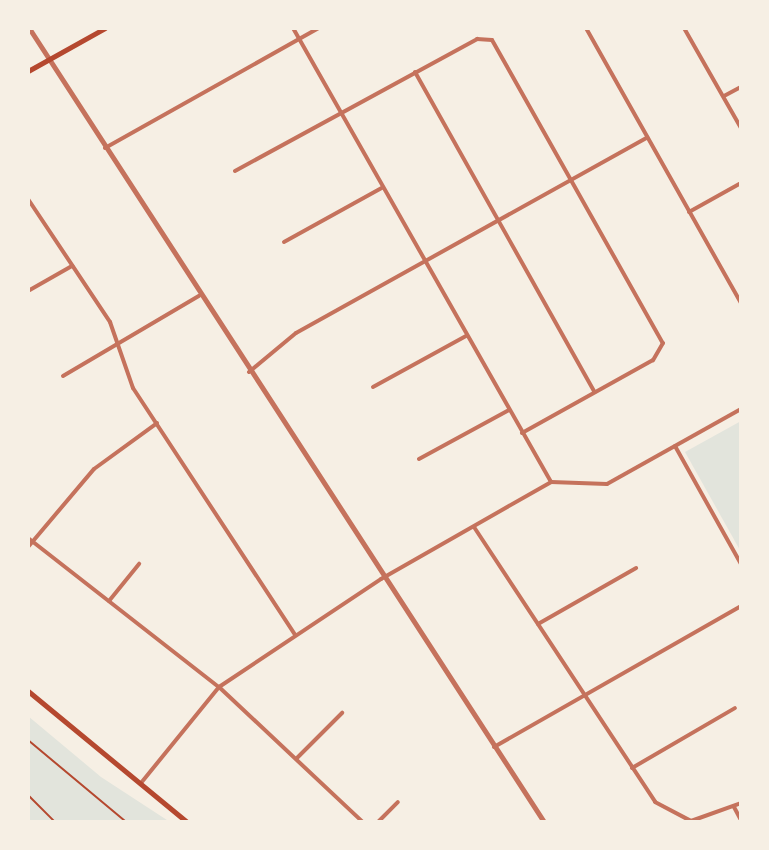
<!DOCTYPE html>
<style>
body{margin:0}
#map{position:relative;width:769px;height:850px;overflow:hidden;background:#f6efe4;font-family:Rubik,sans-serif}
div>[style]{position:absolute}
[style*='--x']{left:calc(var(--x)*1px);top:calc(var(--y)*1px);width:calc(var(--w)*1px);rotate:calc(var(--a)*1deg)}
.green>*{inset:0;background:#e2e4dc}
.path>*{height:2px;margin:-1px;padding:0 1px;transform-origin:1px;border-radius:1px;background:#b5482f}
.minor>*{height:4px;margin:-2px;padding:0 2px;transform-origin:2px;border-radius:2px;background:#c5725c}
.tertiary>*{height:5px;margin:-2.5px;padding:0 2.5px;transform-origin:2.5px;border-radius:2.5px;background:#c5725c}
.secondary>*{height:5px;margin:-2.5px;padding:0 2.5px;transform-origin:2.5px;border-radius:2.5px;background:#b5482f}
span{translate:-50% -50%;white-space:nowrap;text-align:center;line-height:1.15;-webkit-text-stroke:6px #f6efe4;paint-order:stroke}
.frame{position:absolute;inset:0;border:30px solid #f6efe4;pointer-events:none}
</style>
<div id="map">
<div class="green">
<i style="clip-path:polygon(741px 421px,741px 552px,685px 452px)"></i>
<i style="clip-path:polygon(28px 716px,101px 777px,170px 822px,28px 822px)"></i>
</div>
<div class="path">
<i style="--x:28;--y:740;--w:128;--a:39.9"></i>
<i style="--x:28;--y:795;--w:38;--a:45"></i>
</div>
<div class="minor">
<i style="--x:293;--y:28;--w:522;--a:60.39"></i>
<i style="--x:586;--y:28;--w:316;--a:60.6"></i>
<i style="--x:684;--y:28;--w:115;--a:60.3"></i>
<i style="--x:415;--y:72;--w:366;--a:60.7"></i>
<i style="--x:724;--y:96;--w:19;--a:-28"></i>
<i style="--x:105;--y:148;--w:245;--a:-29.3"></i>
<i style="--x:235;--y:171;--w:276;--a:-28.6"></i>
<i style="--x:477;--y:39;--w:15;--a:4"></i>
<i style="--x:492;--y:40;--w:348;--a:60.6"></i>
<i style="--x:663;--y:343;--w:20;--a:120"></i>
<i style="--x:653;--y:360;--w:150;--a:150.9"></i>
<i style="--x:28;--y:199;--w:148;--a:56.3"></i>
<i style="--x:110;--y:322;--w:70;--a:70.8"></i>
<i style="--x:133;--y:388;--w:295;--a:56.7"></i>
<i style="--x:689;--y:212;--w:60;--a:-29.1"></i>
<i style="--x:284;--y:242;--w:112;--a:-28.9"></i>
<i style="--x:28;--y:291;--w:51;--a:-29.6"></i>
<i style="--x:249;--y:372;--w:61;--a:-39.7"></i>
<i style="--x:296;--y:333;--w:402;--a:-29.1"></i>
<i style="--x:63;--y:376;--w:158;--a:-30.5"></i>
<i style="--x:373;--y:387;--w:106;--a:-28.7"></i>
<i style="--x:675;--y:446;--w:135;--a:60.8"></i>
<i style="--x:419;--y:459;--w:102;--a:-28.6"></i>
<i style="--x:474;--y:527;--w:329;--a:56.6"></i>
<i style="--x:655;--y:802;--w:41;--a:27.8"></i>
<i style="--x:691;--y:821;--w:53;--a:-19.8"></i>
<i style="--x:28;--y:538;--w:242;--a:38"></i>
<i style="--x:219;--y:687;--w:197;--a:43.2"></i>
<i style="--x:28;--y:547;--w:102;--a:-49.8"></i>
<i style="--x:94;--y:469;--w:78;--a:-36.1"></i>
<i style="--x:109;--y:601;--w:48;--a:-51"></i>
<i style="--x:538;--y:624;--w:113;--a:-29.7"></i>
<i style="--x:494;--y:747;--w:284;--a:-29.7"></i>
<i style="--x:297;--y:758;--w:64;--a:-45"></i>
<i style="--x:632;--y:768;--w:119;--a:-30.2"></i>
<i style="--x:141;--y:783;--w:124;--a:-50.9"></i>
<i style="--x:219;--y:687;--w:195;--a:-33.7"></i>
<i style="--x:381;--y:579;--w:196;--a:-29.7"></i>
<i style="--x:551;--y:482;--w:56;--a:2"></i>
<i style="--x:607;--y:484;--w:154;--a:-29.2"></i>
<i style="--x:734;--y:807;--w:15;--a:62"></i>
<i style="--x:378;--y:822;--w:28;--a:-45"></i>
</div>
<div class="tertiary">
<i style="--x:29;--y:28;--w:946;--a:57.03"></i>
</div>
<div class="secondary">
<i style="--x:28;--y:71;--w:88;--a:-29.2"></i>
<i style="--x:28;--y:691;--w:206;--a:39.5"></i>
</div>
<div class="frame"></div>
</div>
